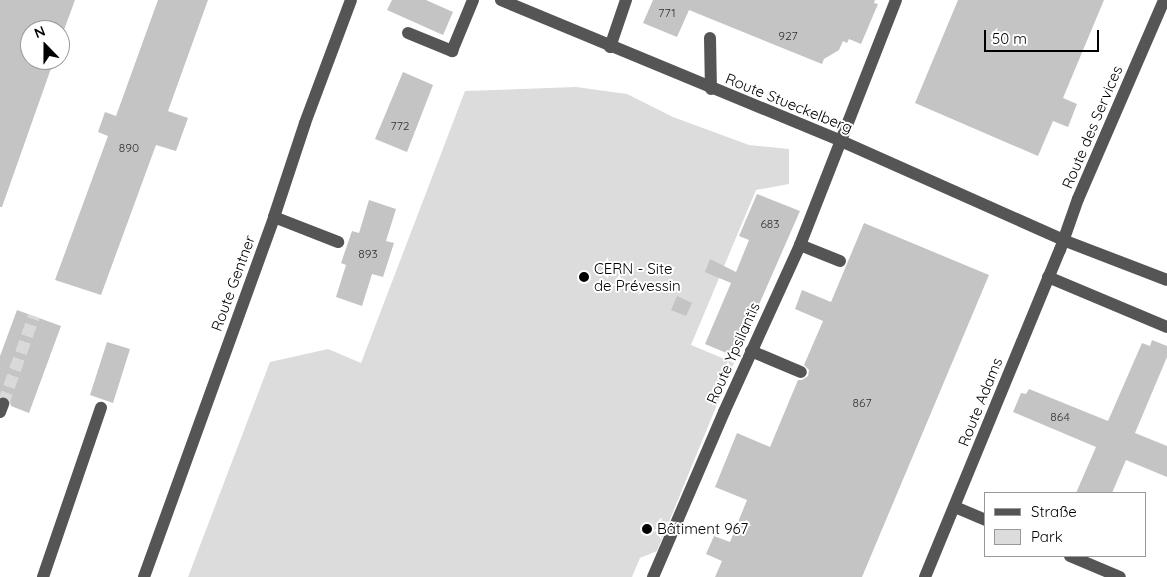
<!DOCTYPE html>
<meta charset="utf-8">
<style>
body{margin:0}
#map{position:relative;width:1167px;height:577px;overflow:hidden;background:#fff;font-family:Quicksand,sans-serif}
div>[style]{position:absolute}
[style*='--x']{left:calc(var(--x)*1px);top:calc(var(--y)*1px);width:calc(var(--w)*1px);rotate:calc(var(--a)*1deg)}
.green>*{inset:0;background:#dcdcdc}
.building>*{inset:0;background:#c4c4c4}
.minor-tunnel>*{height:12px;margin-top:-6px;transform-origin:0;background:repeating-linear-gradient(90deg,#d9d9d9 0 12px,transparent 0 18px)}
.minor>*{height:12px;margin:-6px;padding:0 6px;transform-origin:6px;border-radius:6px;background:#555}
.dots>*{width:14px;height:14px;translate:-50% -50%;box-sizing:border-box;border:2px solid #fff;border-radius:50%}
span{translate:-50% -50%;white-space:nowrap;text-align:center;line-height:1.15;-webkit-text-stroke:4px #fff;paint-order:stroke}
.number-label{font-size:12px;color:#313131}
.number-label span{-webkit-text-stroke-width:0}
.street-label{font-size:15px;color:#000}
.poi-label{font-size:15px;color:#000}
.left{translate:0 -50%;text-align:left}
.legend{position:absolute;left:984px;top:492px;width:162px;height:65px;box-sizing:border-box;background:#fff;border:1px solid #999;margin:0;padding:6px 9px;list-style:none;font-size:15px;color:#000}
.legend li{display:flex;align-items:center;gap:10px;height:25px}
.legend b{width:25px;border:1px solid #999}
.north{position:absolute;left:20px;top:20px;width:50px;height:50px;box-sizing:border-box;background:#fff;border:1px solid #999;border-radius:50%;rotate:338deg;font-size:14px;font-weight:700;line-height:20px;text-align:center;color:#000}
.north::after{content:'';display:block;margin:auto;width:18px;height:22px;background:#000;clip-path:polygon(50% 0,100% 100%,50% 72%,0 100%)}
.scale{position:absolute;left:984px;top:30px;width:115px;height:22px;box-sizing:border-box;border:2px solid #000;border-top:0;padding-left:6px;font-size:15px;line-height:18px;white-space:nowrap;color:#000;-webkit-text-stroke:4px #fff;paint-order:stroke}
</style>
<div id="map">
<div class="green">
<i style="clip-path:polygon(576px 87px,627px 94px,673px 117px,749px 145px,789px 149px,789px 184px,756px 190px,691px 345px,734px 363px,657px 551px,640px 558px,632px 577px,188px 577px,270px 362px,328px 349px,361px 363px,465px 91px)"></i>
</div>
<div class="building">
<i style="clip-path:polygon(0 0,75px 0,64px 30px,30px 30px,30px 60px,54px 60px,2px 207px,0 207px)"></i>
<i style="clip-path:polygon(158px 0,208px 0,168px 111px,188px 118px,176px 151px,156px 145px,101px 295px,55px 280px,108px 136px,98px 132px,105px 112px,116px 116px)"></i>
<i style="clip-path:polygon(392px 0,426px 0,453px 12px,443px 35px,387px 10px)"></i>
<i style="clip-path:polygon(653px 0,875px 0,874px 3px,878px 4px,861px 44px,849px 39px,847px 43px,843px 41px,839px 50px,824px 59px,822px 64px,689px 10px,677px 37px,643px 23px)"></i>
<i style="clip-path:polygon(958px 0,1104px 0,1063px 98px,1077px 104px,1068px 127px,1053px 121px,1038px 156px,915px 103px)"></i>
<i style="clip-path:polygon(403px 72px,433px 85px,407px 152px,375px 139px)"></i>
<i style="clip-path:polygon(757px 194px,800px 211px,736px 357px,705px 344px,731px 283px,705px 272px,710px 259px,736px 272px,749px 240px,739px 236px)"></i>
<i style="clip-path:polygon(369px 200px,396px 209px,386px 241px,394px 243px,383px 277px,372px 274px,362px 306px,336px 297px,346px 265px,341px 263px,352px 231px,359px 233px)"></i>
<i style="clip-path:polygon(864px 223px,989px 275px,862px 577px,715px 577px,722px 561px,706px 554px,714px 536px,730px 542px,747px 500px,715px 487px,737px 433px,770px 447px,798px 380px,802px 380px,808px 376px,809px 370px,804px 365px,823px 321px,795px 309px,802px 290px,831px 302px)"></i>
<i style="clip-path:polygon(677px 296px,692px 303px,686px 316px,671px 310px)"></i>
<i style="clip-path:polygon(17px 310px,61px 326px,29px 413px,11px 406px,9px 398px,0 397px,0 356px)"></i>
<i style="clip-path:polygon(1152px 340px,1167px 346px,1167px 357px,1135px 433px,1167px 446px,1167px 477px,1126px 460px,1112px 493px,1076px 493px,1096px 447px,1013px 412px,1021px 393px,1026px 394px,1029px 389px,1108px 421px,1142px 343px,1150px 346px)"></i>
<i style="clip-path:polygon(107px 342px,130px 349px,113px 403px,90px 395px)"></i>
</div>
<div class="minor-tunnel">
<i style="--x:3;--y:404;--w:93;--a:-70.6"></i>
</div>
<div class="minor">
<i style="--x:501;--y:0;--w:368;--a:22.5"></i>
<i style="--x:841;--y:141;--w:243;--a:24"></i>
<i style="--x:1063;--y:240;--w:111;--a:21"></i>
<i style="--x:408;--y:33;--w:48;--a:22.2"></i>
<i style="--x:452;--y:51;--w:55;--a:-67.6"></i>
<i style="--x:710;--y:38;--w:51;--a:88.9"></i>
<i style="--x:610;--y:47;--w:50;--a:-71.2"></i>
<i style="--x:274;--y:217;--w:69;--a:21.3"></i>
<i style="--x:800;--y:245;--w:43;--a:21.8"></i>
<i style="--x:1048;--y:277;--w:129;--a:22.8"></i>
<i style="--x:751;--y:351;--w:54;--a:22.8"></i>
<i style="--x:0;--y:412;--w:9;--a:-69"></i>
<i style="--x:955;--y:507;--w:34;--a:23"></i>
<i style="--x:1070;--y:556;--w:54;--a:22.8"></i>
<i style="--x:43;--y:577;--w:179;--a:-71.1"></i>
<i style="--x:144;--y:577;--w:383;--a:-70.1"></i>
<i style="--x:274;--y:217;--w:99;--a:-71.7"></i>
<i style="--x:305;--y:123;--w:131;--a:-69.5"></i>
<i style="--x:653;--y:577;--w:180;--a:-66.7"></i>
<i style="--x:724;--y:412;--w:183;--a:-65.5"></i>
<i style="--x:800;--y:245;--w:263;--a:-68.6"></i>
<i style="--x:925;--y:577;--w:354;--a:-67.6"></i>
<i style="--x:1060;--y:250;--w:54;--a:-70.6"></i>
<i style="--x:1078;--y:199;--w:217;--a:-66.6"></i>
</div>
<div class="dots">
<i style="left:584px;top:277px;background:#000"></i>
<i style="left:647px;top:529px;background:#000"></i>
</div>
<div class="number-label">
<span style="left:667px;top:13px">771</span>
<span style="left:788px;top:36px">927</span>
<span style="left:400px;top:126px">772</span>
<span style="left:129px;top:148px">890</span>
<span style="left:770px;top:224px">683</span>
<span style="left:368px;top:254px">893</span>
<span style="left:862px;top:403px">867</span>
<span style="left:1060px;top:417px">864</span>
</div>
<div class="street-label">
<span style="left:789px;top:103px;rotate:22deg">Route Stueckelberg</span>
<span style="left:1092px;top:127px;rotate:-67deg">Route des Services</span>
<span style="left:233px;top:283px;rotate:-70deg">Route Gentner</span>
<span style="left:733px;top:353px;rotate:-66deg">Route Ypsilantis</span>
<span style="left:980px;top:402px;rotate:-68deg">Route Adams</span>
</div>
<div class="poi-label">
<span class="left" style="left:594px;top:277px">CERN - Site<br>de Prévessin</span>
<span class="left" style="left:657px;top:529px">Bâtiment 967</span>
</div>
<ul class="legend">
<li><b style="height:6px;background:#555"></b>Straße</li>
<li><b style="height:14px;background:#dcdcdc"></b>Park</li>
</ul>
<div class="north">N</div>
<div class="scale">50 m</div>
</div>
